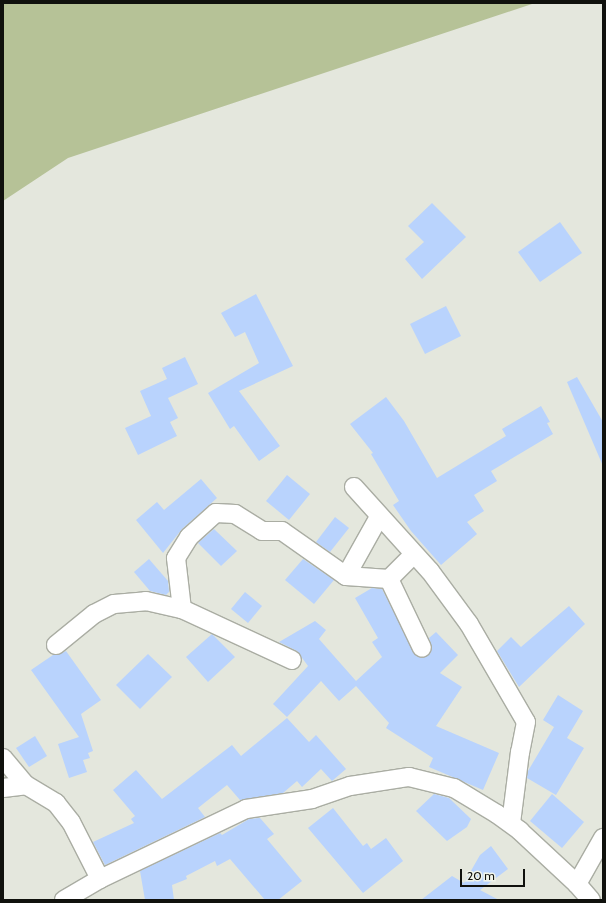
<!DOCTYPE html>
<style>
body{margin:0}
#map{position:relative;width:606px;height:903px;overflow:hidden;background:#e4e7dd;font-family:Cabin,sans-serif}
div>[style]{position:absolute}
[style*='--x']{left:calc(var(--x)*1px);top:calc(var(--y)*1px);width:calc(var(--w)*1px);rotate:calc(var(--a)*1deg)}
.green>*{inset:0;background:#b6c297}
.building>*{inset:0;background:#b9d3fd}
.roads{filter:drop-shadow(1px 0 #aaada3) drop-shadow(-1px 0 #aaada3) drop-shadow(0 1px #aaada3) drop-shadow(0 -1px #aaada3)}
.minor>*{height:18px;margin:-9px;padding:0 9px;transform-origin:9px;border-radius:9px;background:#fff}
span{translate:-50% -50%;white-space:nowrap;text-align:center;line-height:1.15;-webkit-text-stroke:3.5px #f1f4ea;paint-order:stroke}
.frame{position:absolute;inset:0;border:4px solid #10110d;pointer-events:none}
.scale{position:absolute;left:460px;top:869px;width:65px;height:18px;box-sizing:border-box;border:2px solid #10110d;border-top:0;padding-left:5px;font-size:12px;line-height:14px;white-space:nowrap;color:#10110d;-webkit-text-stroke:3px #f1f4ea;paint-order:stroke}
</style>
<div id="map">
<div class="green">
<i style="clip-path:polygon(3px 3px,535px 3px,68px 158px,3px 201px)"></i>
</div>
<div class="building">
<i style="clip-path:polygon(432px 203px,466px 237px,422px 279px,405px 259px,424px 242px,408px 226px)"></i>
<i style="clip-path:polygon(560px 222px,582px 253px,540px 282px,518px 252px)"></i>
<i style="clip-path:polygon(256px 294px,293px 366px,239px 391px,280px 446px,259px 461px,234px 426px,230px 429px,208px 393px,259px 363px,245px 332px,235px 337px,221px 313px)"></i>
<i style="clip-path:polygon(446px 306px,461px 336px,425px 354px,410px 324px)"></i>
<i style="clip-path:polygon(185px 357px,198px 384px,168px 398px,178px 418px,170px 422px,177px 436px,138px 455px,125px 428px,151px 416px,140px 391px,167px 379px,162px 368px)"></i>
<i style="clip-path:polygon(577px 377px,603px 422px,603px 466px,567px 382px)"></i>
<i style="clip-path:polygon(386px 397px,404px 421px,437px 478px,506px 436px,502px 429px,541px 406px,550px 422px,547px 423px,553px 434px,491px 471px,497px 481px,474px 495px,484px 511px,467px 522px,477px 534px,441px 565px,411px 531px,393px 505px,399px 501px,371px 454px,373px 453px,350px 424px)"></i>
<i style="clip-path:polygon(287px 475px,310px 494px,289px 520px,266px 501px)"></i>
<i style="clip-path:polygon(201px 479px,217px 498px,182px 529px,163px 553px,136px 520px,157px 502px,164px 510px)"></i>
<i style="clip-path:polygon(335px 517px,349px 528px,330px 552px,316px 542px)"></i>
<i style="clip-path:polygon(214px 529px,237px 551px,221px 566px,198px 543px)"></i>
<i style="clip-path:polygon(149px 559px,168px 581px,169px 592px,166px 595px,150px 591px,134px 572px)"></i>
<i style="clip-path:polygon(303px 559px,334px 580px,314px 604px,285px 580px)"></i>
<i style="clip-path:polygon(372px 588px,382px 589px,416px 656px,422px 658px,430px 654px,432px 648px,429px 638px,436px 632px,458px 655px,440px 673px,462px 687px,436px 726px,499px 753px,483px 790px,429px 767px,433px 758px,386px 728px,389px 723px,356px 686px,339px 701px,321px 681px,287px 717px,273px 704px,308px 666px,297px 651px,279px 642px,315px 621px,326px 630px,319px 639px,356px 681px,382px 657px,372px 642px,378px 638px,355px 598px)"></i>
<i style="clip-path:polygon(245px 592px,262px 606px,248px 623px,231px 609px)"></i>
<i style="clip-path:polygon(569px 606px,585px 624px,519px 687px,497px 651px,511px 637px,521px 647px)"></i>
<i style="clip-path:polygon(212px 634px,235px 657px,208px 682px,186px 657px)"></i>
<i style="clip-path:polygon(66px 651px,101px 700px,81px 714px,93px 751px,88px 753px,90px 758px,83px 760px,87px 772px,69px 778px,58px 744px,79px 737px,31px 670px,53px 655px,58px 655px)"></i>
<i style="clip-path:polygon(148px 654px,172px 677px,140px 709px,116px 685px)"></i>
<i style="clip-path:polygon(558px 695px,583px 711px,567px 738px,584px 748px,556px 795px,527px 778px,528px 771px,554px 727px,543px 720px)"></i>
<i style="clip-path:polygon(287px 718px,309px 742px,316px 735px,346px 769px,332px 781px,321px 769px,302px 787px,297px 781px,283px 793px,240px 800px,227px 785px,198px 808px,205px 817px,105px 865px,93px 842px,134px 823px,131px 819px,135px 816px,113px 790px,136px 770px,162px 799px,232px 745px,241px 756px)"></i>
<i style="clip-path:polygon(35px 736px,47px 756px,29px 767px,16px 748px)"></i>
<i style="clip-path:polygon(434px 794px,449px 798px,471px 819px,467px 827px,447px 841px,416px 811px)"></i>
<i style="clip-path:polygon(552px 794px,584px 822px,562px 848px,530px 821px)"></i>
<i style="clip-path:polygon(333px 808px,363px 846px,367px 843px,371px 849px,386px 838px,403px 861px,363px 893px,308px 828px)"></i>
<i style="clip-path:polygon(260px 818px,274px 834px,267px 839px,302px 881px,278px 900px,265px 900px,230px 859px,217px 866px,215px 861px,186px 876px,187px 879px,172px 885px,174px 900px,145px 900px,140px 871px,220px 833px,222px 835px,249px 819px)"></i>
<i style="clip-path:polygon(491px 846px,508px 869px,480px 890px,499px 900px,421px 900px,452px 876px,464px 883px,480px 855px)"></i>
</div>
<div class="roads">
<div class="minor">
<i style="--x:354;--y:487;--w:113;--a:47.9"></i>
<i style="--x:430;--y:571;--w:66;--a:53.7"></i>
<i style="--x:469;--y:624;--w:113;--a:59.8"></i>
<i style="--x:526;--y:722;--w:31;--a:101"></i>
<i style="--x:520;--y:752;--w:72;--a:97.2"></i>
<i style="--x:346;--y:576;--w:43;--a:4"></i>
<i style="--x:389;--y:579;--w:76;--a:64.4"></i>
<i style="--x:389;--y:579;--w:35;--a:-45"></i>
<i style="--x:182;--y:609;--w:51;--a:-96.7"></i>
<i style="--x:176;--y:558;--w:25;--a:-58"></i>
<i style="--x:189;--y:537;--w:36;--a:-42"></i>
<i style="--x:216;--y:513;--w:19;--a:3"></i>
<i style="--x:235;--y:514;--w:32;--a:32"></i>
<i style="--x:262;--y:531;--w:20;--a:0"></i>
<i style="--x:282;--y:531;--w:78;--a:35.1"></i>
<i style="--x:346;--y:576;--w:68;--a:-60.8"></i>
<i style="--x:56;--y:645;--w:49;--a:-39.2"></i>
<i style="--x:94;--y:614;--w:22;--a:-27"></i>
<i style="--x:114;--y:604;--w:32;--a:-5"></i>
<i style="--x:146;--y:601;--w:37;--a:13"></i>
<i style="--x:182;--y:609;--w:121;--a:24.9"></i>
<i style="--x:3;--y:758;--w:35;--a:50"></i>
<i style="--x:3;--y:788;--w:23;--a:-7"></i>
<i style="--x:26;--y:785;--w:35;--a:31"></i>
<i style="--x:56;--y:803;--w:24;--a:52"></i>
<i style="--x:71;--y:822;--w:64;--a:63"></i>
<i style="--x:577;--y:884;--w:53;--a:-60.5"></i>
<i style="--x:64;--y:900;--w:42;--a:-30.3"></i>
<i style="--x:100;--y:879;--w:162;--a:-25.6"></i>
<i style="--x:246;--y:809;--w:67;--a:-8.6"></i>
<i style="--x:312;--y:799;--w:40;--a:-18.9"></i>
<i style="--x:350;--y:786;--w:60;--a:-8.7"></i>
<i style="--x:409;--y:777;--w:46;--a:13.7"></i>
<i style="--x:454;--y:788;--w:50;--a:31.2"></i>
<i style="--x:497;--y:814;--w:29;--a:36"></i>
<i style="--x:520;--y:831;--w:78;--a:42.9"></i>
<i style="--x:577;--y:884;--w:21;--a:49"></i>
</div>
</div>
<div class="frame"></div>
<div class="scale">20 m</div>
</div>
